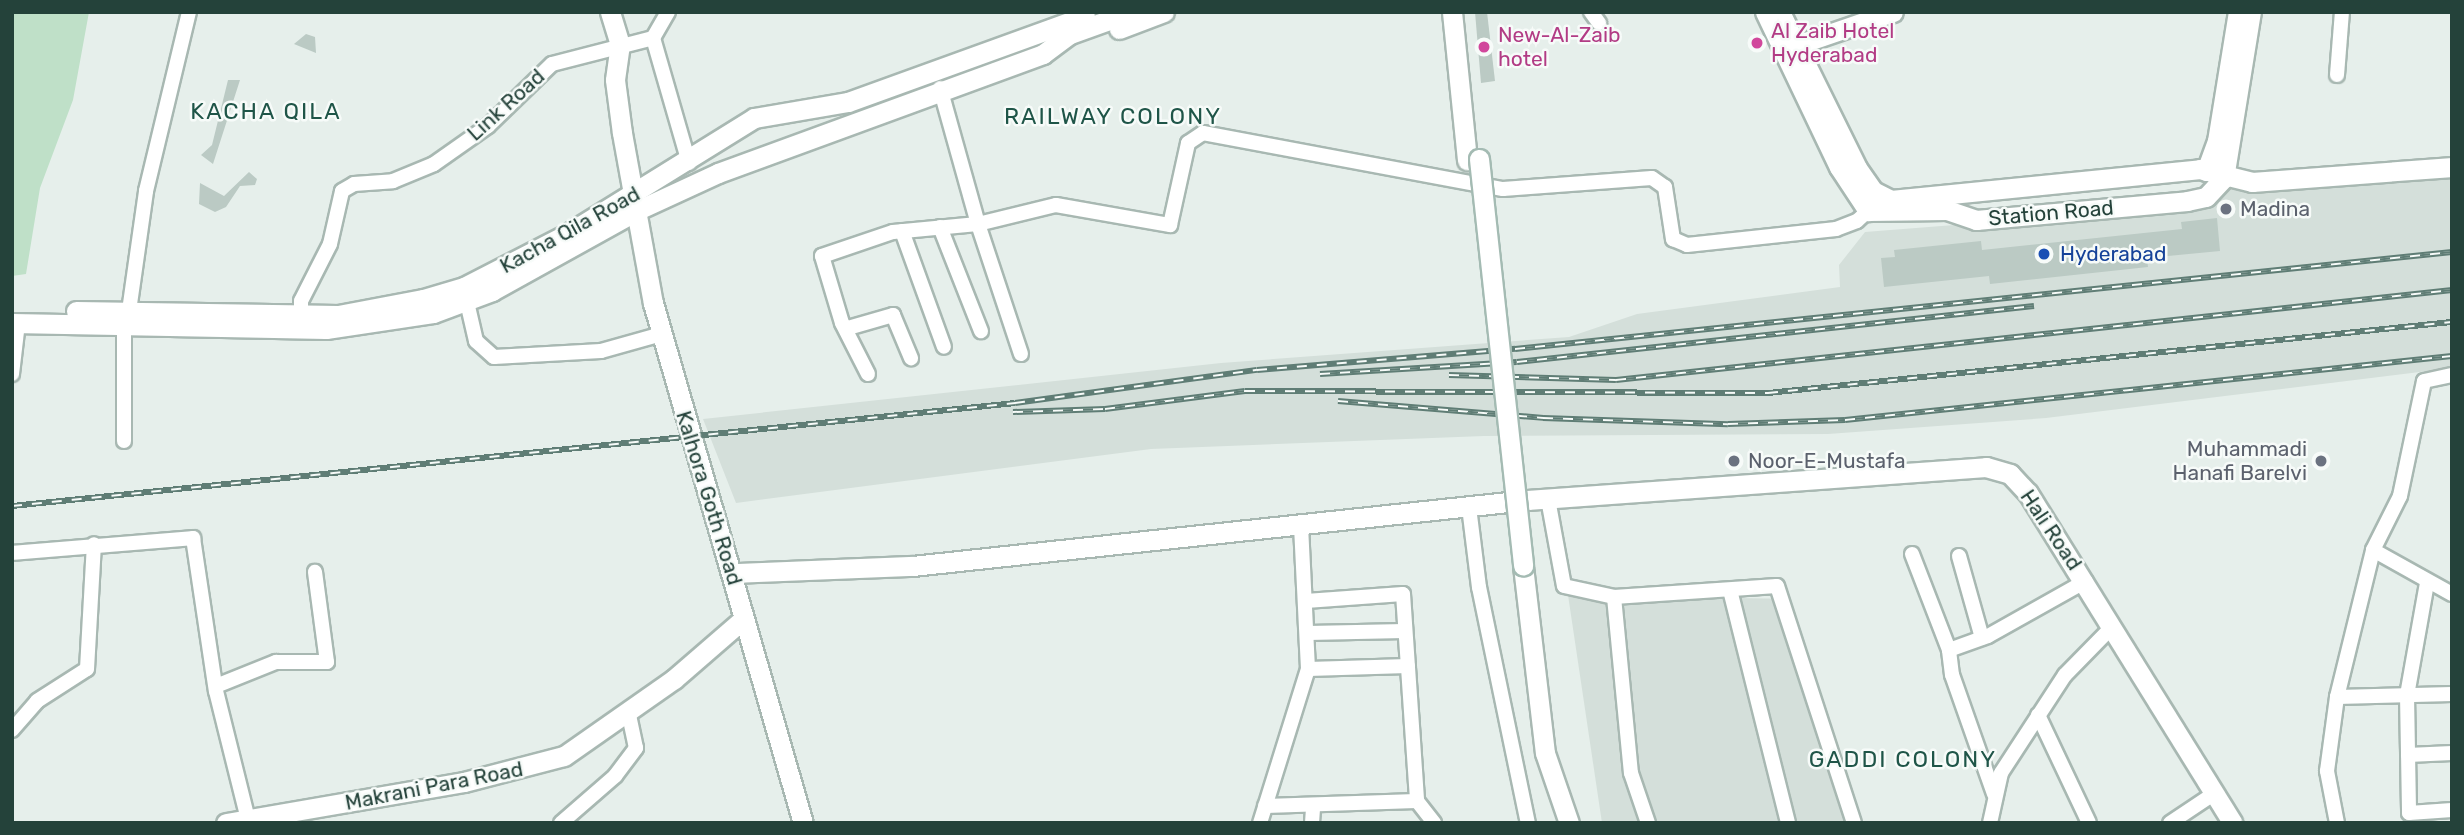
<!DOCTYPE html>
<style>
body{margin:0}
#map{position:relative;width:2464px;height:835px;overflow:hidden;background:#e6efeb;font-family:Rubik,sans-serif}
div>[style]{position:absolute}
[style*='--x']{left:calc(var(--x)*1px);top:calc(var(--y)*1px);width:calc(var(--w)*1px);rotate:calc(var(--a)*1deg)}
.built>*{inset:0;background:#d4dfda}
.green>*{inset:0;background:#bfe0c8}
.building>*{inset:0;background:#bbcac4}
.roads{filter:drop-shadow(2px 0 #a8b8b2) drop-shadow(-2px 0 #a8b8b2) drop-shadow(0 2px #a8b8b2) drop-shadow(0 -2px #a8b8b2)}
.street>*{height:14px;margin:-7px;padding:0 7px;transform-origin:7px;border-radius:7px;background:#fff}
.secondary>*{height:19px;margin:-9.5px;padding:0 9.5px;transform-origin:9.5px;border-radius:9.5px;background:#fff}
.rail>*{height:6px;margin-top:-3px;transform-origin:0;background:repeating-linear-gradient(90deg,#f7fbf9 0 10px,#5f7d75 0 20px);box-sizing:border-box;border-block:2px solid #5f7d75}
.bridges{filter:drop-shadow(2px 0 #a4bbb3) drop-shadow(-2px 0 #a4bbb3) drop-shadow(0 2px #a4bbb3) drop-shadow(0 -2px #a4bbb3)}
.secondary-bridge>*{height:19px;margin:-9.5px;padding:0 9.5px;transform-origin:9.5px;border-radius:9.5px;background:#fff}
.dots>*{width:19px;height:19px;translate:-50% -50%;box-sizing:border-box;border:4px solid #f7fbf9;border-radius:50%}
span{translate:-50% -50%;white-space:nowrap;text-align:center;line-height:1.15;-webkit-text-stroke:5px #f7fbf9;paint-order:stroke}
.hotel-label{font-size:21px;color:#b23c85}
.left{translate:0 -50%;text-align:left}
.street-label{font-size:21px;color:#24423a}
.worship-label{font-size:21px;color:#5b616d}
.right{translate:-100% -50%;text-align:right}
.transit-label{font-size:21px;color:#164399}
.neighbourhood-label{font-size:23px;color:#1f5548;letter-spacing:2px}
.frame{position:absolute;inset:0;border:14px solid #24423a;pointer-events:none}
</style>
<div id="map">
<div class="built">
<i style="clip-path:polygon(2452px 174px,2452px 368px,2046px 418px,1828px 434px,1484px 436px,1151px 449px,736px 503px,703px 419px,1221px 363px,1569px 337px,1637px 314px,1840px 287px,1839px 265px,1865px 232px,2121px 212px,2229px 186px)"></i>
<i style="clip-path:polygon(1568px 595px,1789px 599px,1848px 823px,1602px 823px)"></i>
</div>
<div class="green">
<i style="clip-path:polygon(12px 12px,89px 12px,73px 100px,40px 188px,26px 274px,12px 276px)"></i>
</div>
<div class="building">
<i style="clip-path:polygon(1475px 12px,1487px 12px,1495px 81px,1481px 83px)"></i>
<i style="clip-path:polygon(306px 34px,315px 37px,316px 53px,294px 44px)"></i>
<i style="clip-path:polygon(228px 80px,240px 80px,213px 164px,201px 155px,212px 145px)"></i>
<i style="clip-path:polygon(249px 172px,257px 179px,255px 185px,240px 186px,226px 207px,215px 212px,199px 204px,200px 183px,224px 196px)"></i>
<i style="clip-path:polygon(2217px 218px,2220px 251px,2147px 258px,2148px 267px,1990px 284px,1989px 276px,1884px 287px,1881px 258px,1895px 257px,1894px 250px,1981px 241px,1982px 250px,2182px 229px,2181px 222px)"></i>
</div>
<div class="roads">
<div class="street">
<i style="--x:1591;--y:12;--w:14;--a:54"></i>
<i style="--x:653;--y:38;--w:130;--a:73.9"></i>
<i style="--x:2337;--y:75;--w:63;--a:-85.5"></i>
<i style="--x:940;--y:227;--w:112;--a:68.5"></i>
<i style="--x:902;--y:231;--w:123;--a:70.1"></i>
<i style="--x:467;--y:302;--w:40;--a:77"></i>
<i style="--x:476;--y:341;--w:24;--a:42"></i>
<i style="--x:494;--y:357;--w:107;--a:-3.2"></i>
<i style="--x:601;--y:351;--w:63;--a:-15.6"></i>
<i style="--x:129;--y:311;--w:121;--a:-81.9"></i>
<i style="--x:146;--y:191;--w:184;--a:-76.5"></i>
<i style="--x:301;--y:315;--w:14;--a:-90"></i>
<i style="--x:301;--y:301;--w:64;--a:-63"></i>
<i style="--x:330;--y:244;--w:54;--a:-77.2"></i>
<i style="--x:342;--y:191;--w:14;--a:-30"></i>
<i style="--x:354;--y:184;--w:39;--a:-4"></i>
<i style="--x:393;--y:181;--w:44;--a:-22.5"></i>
<i style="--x:434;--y:164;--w:66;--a:-35.1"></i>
<i style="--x:488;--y:126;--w:89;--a:-44.1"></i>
<i style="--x:552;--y:64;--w:104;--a:-14.4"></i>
<i style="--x:653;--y:38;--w:30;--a:-60"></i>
<i style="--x:848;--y:328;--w:47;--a:-16.1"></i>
<i style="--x:893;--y:315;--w:47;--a:67.3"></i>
<i style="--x:1021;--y:354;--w:137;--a:-108.3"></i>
<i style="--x:978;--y:224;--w:80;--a:-13.7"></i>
<i style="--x:1056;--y:205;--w:116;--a:10"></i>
<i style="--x:1170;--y:225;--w:84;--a:-77.6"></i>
<i style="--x:1188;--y:143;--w:18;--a:-34"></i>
<i style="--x:1203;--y:133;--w:305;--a:10.6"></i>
<i style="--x:1503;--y:189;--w:149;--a:-4.2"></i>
<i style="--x:1652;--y:178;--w:16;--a:35"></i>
<i style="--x:1665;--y:187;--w:53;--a:81.3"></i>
<i style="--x:1673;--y:239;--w:15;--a:23"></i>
<i style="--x:1687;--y:245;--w:150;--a:-6.1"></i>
<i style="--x:1836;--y:229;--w:22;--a:-21"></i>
<i style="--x:1857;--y:221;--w:22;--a:-43"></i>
<i style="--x:12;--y:374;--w:51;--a:-83.3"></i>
<i style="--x:868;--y:374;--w:57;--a:-117"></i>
<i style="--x:842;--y:323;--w:70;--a:-106.6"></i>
<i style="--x:822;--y:256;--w:75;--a:-18.7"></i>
<i style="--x:893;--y:232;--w:85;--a:-5.4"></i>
<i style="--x:978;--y:224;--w:141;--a:-105.6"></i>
<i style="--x:124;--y:441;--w:116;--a:-90"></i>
<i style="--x:1548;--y:499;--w:88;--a:79.6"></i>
<i style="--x:1564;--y:586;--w:51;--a:12.4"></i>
<i style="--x:1614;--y:597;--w:163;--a:-3.9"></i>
<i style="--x:1777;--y:586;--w:249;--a:72"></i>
<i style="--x:1469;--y:507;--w:81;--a:82.9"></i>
<i style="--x:1479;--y:587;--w:241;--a:78.3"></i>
<i style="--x:2373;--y:550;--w:90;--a:29.1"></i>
<i style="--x:12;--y:553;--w:182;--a:-4.7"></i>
<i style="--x:193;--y:538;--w:155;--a:81.5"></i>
<i style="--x:216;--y:691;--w:132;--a:76"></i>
<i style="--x:1912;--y:554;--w:103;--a:68.9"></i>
<i style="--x:1959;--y:556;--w:85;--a:74.3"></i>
<i style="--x:2427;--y:583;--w:114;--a:100.1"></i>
<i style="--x:2407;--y:695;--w:118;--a:89"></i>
<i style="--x:2409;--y:813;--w:43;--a:-4"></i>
<i style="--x:1730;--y:590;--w:240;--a:76"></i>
<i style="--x:1614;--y:597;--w:177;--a:84.5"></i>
<i style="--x:1631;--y:773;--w:53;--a:71.2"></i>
<i style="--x:1306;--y:601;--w:97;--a:-4.1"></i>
<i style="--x:1403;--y:594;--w:207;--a:86.1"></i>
<i style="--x:1417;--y:801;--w:28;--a:52"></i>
<i style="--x:1308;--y:633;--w:97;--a:-1.2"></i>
<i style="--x:1308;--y:669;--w:100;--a:-1.7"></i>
<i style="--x:216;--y:686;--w:65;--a:-21.8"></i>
<i style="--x:276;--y:662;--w:51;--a:0"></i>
<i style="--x:327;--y:662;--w:91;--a:-97.6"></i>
<i style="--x:2337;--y:697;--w:115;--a:-1.5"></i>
<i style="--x:2038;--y:715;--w:119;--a:64.7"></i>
<i style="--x:12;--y:730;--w:38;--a:-49"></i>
<i style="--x:37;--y:701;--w:59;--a:-32.6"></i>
<i style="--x:87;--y:669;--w:125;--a:-86.8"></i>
<i style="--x:2408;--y:755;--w:44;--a:-2.6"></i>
<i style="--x:1994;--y:794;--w:126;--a:-109.4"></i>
<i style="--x:1952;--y:675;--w:25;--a:-97"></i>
<i style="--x:1949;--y:650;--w:41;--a:-19.7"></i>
<i style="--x:1988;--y:636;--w:112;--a:-29.3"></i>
<i style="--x:1265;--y:806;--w:152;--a:-1.9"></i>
<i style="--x:561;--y:823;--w:72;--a:-41"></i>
<i style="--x:615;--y:776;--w:35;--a:-53"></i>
<i style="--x:636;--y:748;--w:35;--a:-102"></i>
<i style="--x:1260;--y:823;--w:161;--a:-72.7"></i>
<i style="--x:1308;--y:669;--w:141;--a:-92.8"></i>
<i style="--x:1312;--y:823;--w:16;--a:-86"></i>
<i style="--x:1990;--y:823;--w:51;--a:-77.6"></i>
<i style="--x:2001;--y:773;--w:117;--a:-56.9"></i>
<i style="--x:2065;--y:675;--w:67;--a:-45.6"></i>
<i style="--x:2170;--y:823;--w:54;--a:-33.7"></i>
<i style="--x:2337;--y:823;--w:53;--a:-100.9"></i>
<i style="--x:2327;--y:771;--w:75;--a:-82.3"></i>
<i style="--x:2337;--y:697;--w:151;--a:-76.2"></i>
<i style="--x:2373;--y:550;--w:60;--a:-63.4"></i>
<i style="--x:2400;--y:496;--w:117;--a:-78.2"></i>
<i style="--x:2424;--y:381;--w:29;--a:-12"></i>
</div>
<div class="secondary">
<i style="--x:610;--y:12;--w:34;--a:73"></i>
<i style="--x:620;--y:44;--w:36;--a:98"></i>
<i style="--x:615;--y:80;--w:53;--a:82.5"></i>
<i style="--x:622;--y:133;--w:173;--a:79.7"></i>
<i style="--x:653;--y:303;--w:541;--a:73.91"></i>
<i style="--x:1452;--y:12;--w:149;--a:84.2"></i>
<i style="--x:1765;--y:12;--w:172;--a:64.5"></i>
<i style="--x:1839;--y:167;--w:53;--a:56.6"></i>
<i style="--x:1868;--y:211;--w:79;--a:-0.7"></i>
<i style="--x:1947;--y:210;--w:31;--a:19"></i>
<i style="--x:1976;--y:220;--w:212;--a:-5.1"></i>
<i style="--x:2187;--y:201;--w:19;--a:-12"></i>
<i style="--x:2206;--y:197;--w:26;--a:-47"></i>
<i style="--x:1780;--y:12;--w:174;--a:63.7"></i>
<i style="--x:1857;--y:168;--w:28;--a:55"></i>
<i style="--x:1873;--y:191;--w:20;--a:27"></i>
<i style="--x:1891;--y:200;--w:311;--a:-5.7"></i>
<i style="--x:2200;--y:169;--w:54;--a:14"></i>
<i style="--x:2252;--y:182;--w:201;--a:-4.3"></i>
<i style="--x:1119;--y:29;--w:48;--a:-20.7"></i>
<i style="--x:1785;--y:49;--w:114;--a:-18.9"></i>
<i style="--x:2206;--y:171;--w:32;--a:-70"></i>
<i style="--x:2217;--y:141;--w:131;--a:-80.8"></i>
<i style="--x:2224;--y:178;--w:168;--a:-80.8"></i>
<i style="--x:76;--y:311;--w:262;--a:0.9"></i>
<i style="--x:338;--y:315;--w:86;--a:-10.7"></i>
<i style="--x:423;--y:299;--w:43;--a:-16.3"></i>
<i style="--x:464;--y:287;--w:116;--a:-27.2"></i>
<i style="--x:567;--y:234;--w:220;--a:-31.8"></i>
<i style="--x:754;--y:118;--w:95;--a:-9.7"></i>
<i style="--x:848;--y:102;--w:252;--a:-19.9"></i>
<i style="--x:12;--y:323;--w:314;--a:1.1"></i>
<i style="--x:326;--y:329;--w:108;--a:-8.5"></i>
<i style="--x:433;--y:313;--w:63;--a:-20.4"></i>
<i style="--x:492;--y:291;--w:167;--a:-29"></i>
<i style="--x:638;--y:210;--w:88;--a:-24.8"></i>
<i style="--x:718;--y:173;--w:346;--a:-20.1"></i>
<i style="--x:1043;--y:54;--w:34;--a:-37"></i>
<i style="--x:1070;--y:34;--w:65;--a:-19.8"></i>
<i style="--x:1523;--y:566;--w:188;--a:83.3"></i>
<i style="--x:1545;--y:753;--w:74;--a:71.1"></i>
<i style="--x:735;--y:573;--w:177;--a:-2.3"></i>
<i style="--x:912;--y:566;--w:619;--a:-6.13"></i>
<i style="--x:1527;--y:500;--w:460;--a:-4.1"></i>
<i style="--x:1986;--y:467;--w:25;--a:16"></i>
<i style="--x:2010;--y:474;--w:26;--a:47"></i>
<i style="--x:2028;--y:493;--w:388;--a:58.2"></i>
<i style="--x:226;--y:823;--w:242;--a:-9.8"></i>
<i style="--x:464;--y:782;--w:103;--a:-14.6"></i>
<i style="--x:564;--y:756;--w:134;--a:-35"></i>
<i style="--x:674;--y:679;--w:90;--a:-40.9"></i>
</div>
</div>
<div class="rail">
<i style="--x:1320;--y:374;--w:197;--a:-3.5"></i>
<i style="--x:1517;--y:362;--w:520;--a:-6.18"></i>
<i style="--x:1449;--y:375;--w:167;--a:1.7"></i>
<i style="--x:1616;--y:380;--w:841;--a:-6.14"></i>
<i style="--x:1338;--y:401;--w:206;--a:4.7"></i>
<i style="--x:1543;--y:418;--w:185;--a:1.9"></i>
<i style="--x:1728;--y:424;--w:117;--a:-2"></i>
<i style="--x:1845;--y:420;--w:610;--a:-6.02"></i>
<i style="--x:1013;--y:412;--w:92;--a:-1.9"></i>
<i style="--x:1105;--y:409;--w:141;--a:-7.3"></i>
<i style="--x:1245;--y:391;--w:523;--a:0.22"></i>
<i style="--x:1768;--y:393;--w:688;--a:-5.93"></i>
<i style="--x:12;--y:506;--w:1008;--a:-5.86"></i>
<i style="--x:1015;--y:403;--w:244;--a:-7.8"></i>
<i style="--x:1257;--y:370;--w:259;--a:-4.7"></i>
<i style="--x:1515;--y:349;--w:942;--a:-5.91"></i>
</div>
<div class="bridges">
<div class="secondary-bridge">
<i style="--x:1479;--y:159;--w:409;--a:83.8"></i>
</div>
</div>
<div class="dots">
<i style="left:1757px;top:43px;background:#d1479c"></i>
<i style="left:1484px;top:47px;background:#d1479c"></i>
<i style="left:2226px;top:209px;background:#6b7280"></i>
<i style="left:2044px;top:254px;background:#1a4fb4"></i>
<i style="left:1734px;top:461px;background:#6b7280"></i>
<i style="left:2321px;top:461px;background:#6b7280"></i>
</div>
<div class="hotel-label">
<span class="left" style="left:1771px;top:43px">Al Zaib Hotel<br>Hyderabad</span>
<span class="left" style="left:1498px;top:47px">New-Al-Zaib<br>hotel</span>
</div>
<div class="street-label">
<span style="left:506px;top:105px;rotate:-42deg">Link Road</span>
<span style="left:2051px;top:213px;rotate:-5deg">Station Road</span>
<span style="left:570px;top:230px;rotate:-29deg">Kacha Qila Road</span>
<span style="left:709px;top:498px;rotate:73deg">Kalhora Goth Road</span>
<span style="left:2051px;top:530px;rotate:56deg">Hali Road</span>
<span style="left:434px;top:786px;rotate:-11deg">Makrani Para Road</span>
</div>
<div class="worship-label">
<span class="left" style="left:2240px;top:209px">Madina</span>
<span class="right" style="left:2307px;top:461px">Muhammadi<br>Hanafi Barelvi</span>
<span class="left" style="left:1748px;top:461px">Noor-E-Mustafa</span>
</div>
<div class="transit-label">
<span class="left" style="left:2060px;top:254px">Hyderabad</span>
</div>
<div class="neighbourhood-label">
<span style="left:266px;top:111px">KACHA QILA</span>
<span style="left:1113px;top:116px">RAILWAY COLONY</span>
<span style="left:1903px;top:759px">GADDI COLONY</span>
</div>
<div class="frame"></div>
</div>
